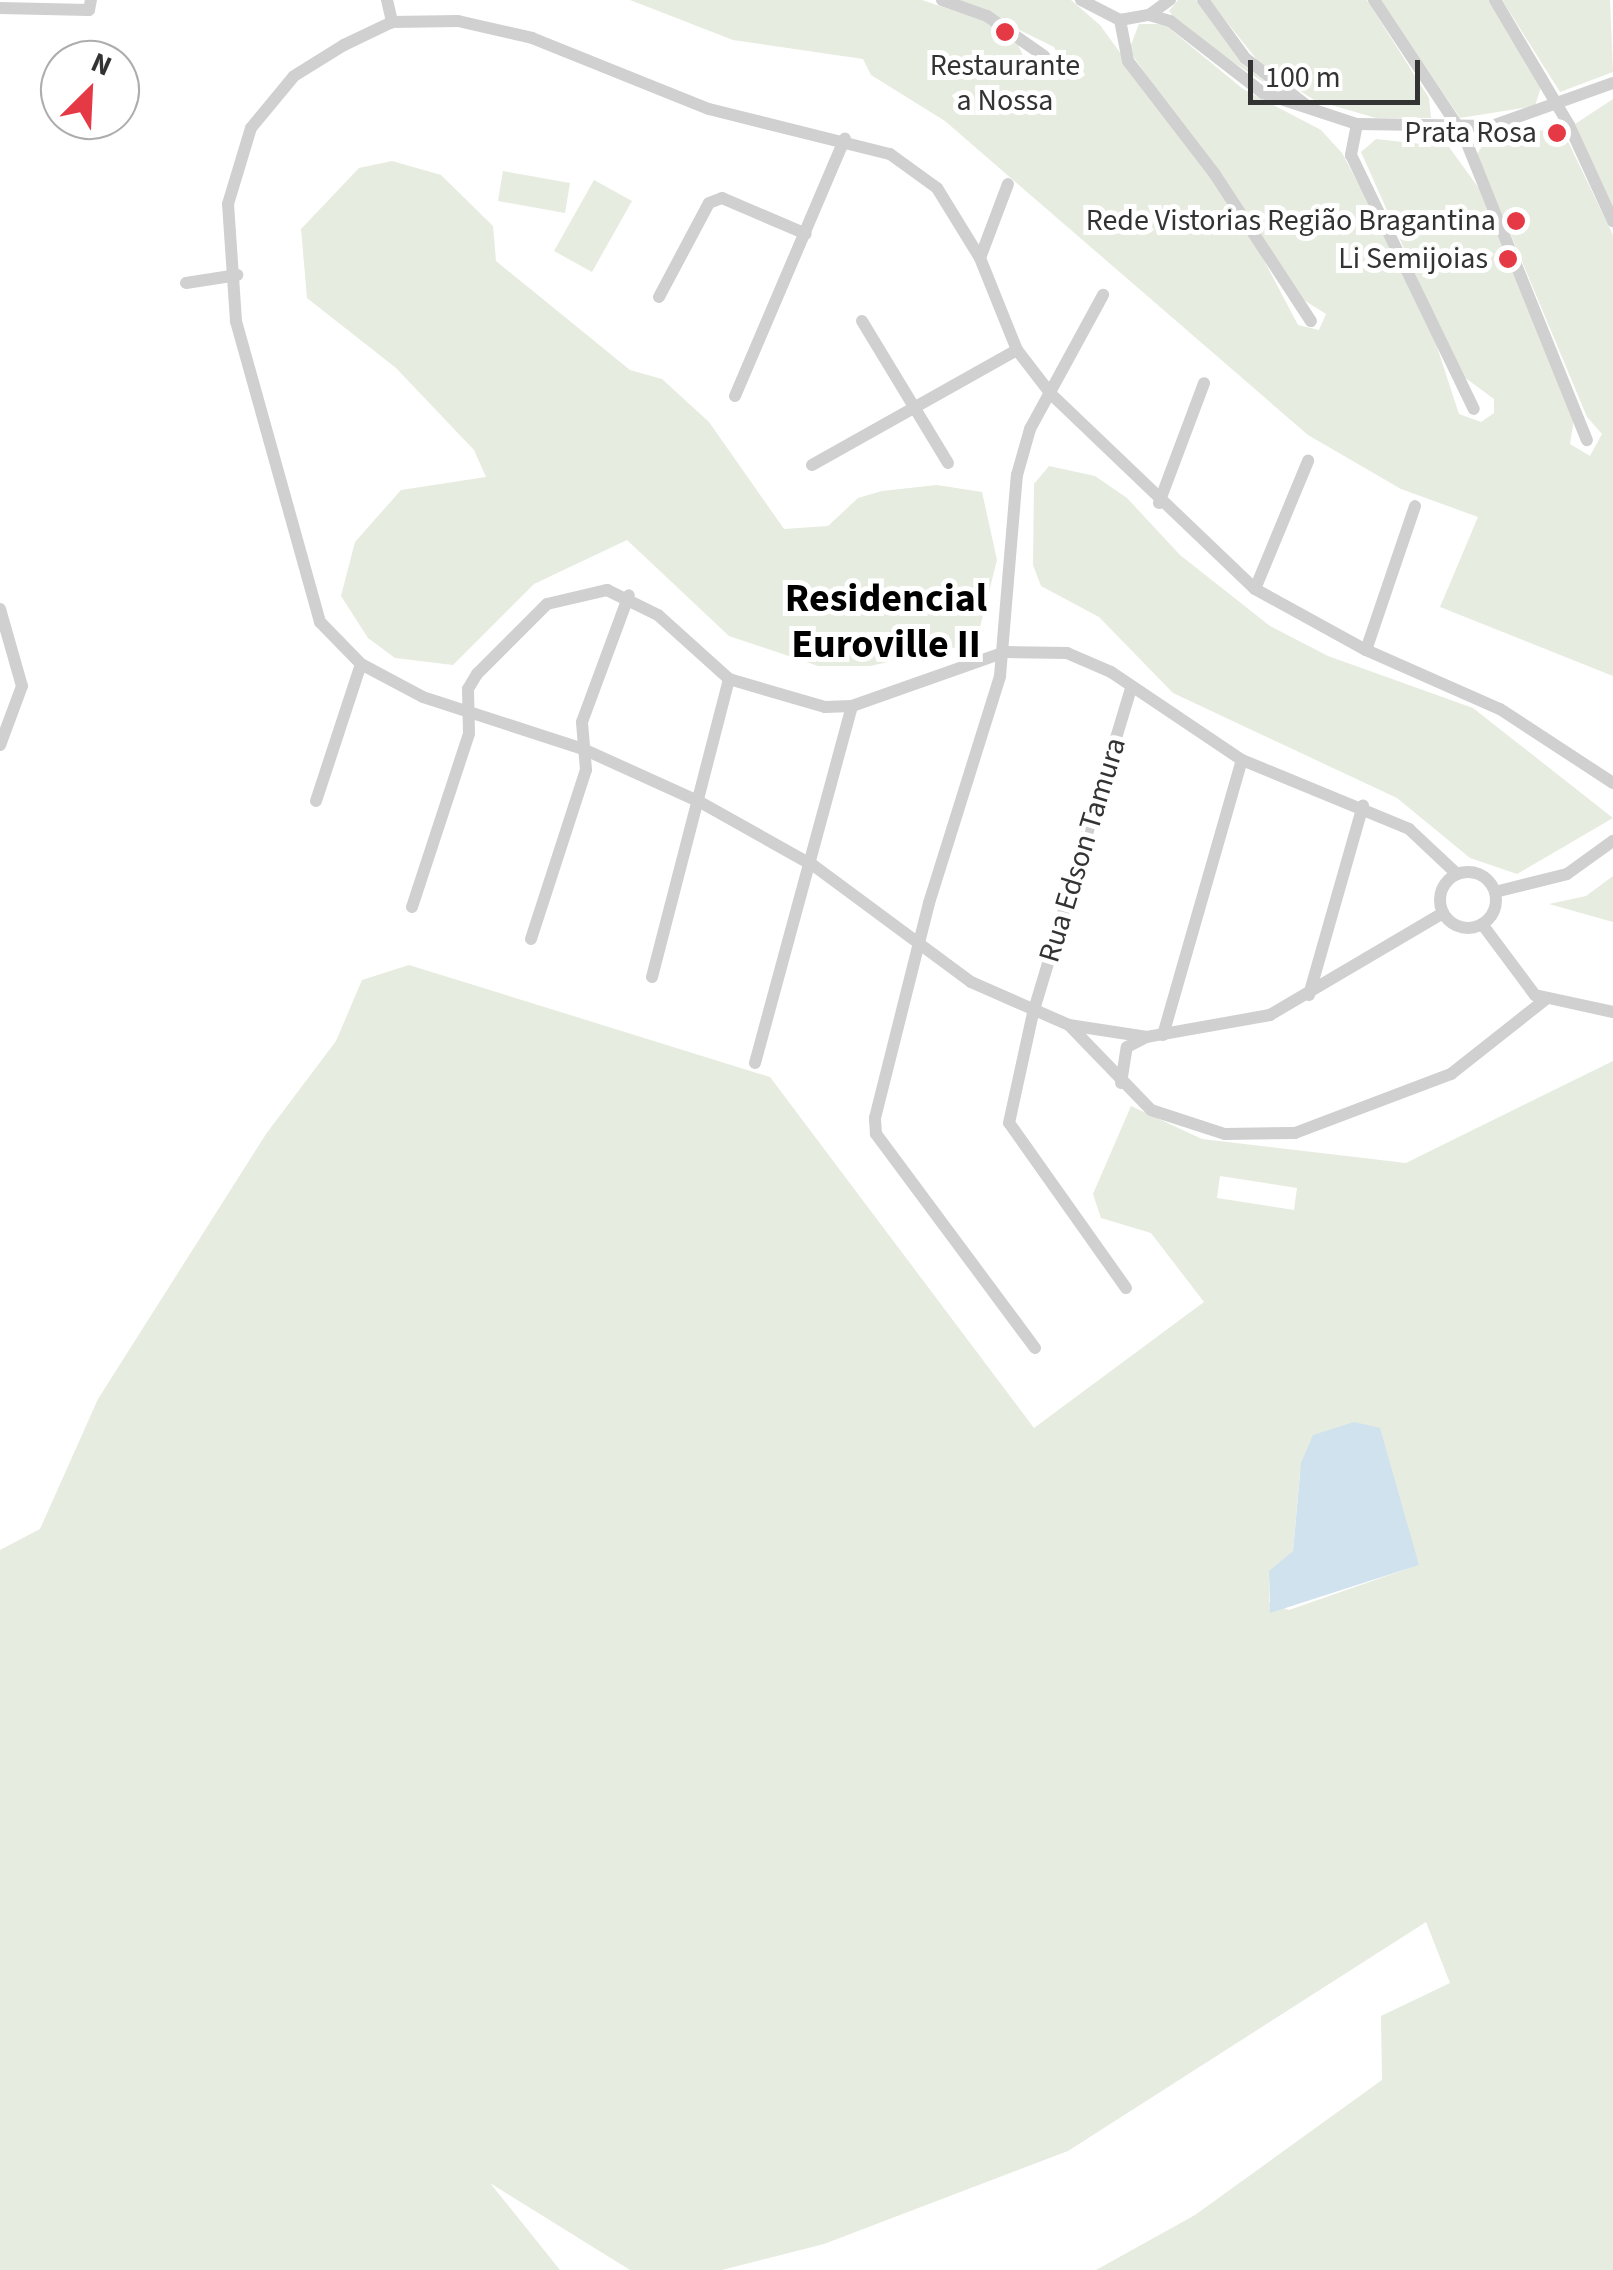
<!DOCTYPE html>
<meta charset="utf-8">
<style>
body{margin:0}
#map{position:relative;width:1613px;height:2270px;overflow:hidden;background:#fff;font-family:"Source Sans 3",sans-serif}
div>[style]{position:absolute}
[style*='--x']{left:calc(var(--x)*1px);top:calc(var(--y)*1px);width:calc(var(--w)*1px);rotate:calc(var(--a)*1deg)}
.green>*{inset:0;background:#e6ecdf}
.water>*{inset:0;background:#cfe2ee}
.minor>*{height:12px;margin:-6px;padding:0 6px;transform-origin:6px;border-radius:6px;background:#d0d0d0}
.minor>.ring{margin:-6px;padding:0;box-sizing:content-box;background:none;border:12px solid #d0d0d0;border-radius:50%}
.dots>*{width:28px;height:28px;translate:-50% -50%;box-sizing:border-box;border:5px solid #fff;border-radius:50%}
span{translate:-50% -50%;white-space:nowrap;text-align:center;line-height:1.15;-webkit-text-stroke:10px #fff;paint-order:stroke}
.poi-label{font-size:30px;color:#333}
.right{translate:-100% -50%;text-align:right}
.street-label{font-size:30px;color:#333}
.district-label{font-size:40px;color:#000;font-weight:700}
.north{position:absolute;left:40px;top:40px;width:100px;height:100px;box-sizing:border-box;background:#fff;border:2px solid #adadad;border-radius:50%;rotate:24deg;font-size:28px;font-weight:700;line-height:40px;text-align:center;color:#333}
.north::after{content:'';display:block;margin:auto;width:35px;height:45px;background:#e63946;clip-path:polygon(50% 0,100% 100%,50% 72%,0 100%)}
.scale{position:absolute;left:1248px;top:60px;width:172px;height:45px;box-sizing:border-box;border:5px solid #333;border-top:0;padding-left:12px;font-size:30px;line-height:35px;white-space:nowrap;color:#333;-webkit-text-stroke:8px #fff;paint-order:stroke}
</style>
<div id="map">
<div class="green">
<i style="clip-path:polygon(630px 0,922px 0,993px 24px,1017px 42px,1027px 65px,1046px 73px,1058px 56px,1054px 47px,959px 0,1071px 0,1100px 25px,1247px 228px,1298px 325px,1319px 330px,1326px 314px,1299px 297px,1129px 50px,1139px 24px,1164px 24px,1243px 89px,1321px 130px,1342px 153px,1424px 307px,1459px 414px,1481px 422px,1494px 413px,1494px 399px,1460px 374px,1361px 152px,1376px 139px,1449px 147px,1483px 194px,1574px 419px,1570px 444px,1590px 456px,1602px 434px,1587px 417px,1477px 154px,1486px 140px,1561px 127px,1613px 235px,1613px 676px,1440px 607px,1478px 517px,1401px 489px,1308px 435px,945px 121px,871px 75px,863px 59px,733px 40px)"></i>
<i style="clip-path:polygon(1178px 0,1196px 0,1241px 63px,1283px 95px,1184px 30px,1169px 11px)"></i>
<i style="clip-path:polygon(1209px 0,1367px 0,1429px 98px,1431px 118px,1376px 118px,1314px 100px,1262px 66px)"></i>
<i style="clip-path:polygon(1380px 0,1489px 0,1541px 87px,1535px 106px,1460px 118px)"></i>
<i style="clip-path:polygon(1502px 0,1610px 0,1613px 72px,1560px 92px)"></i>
<i style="clip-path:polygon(1613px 99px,1613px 209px,1575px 124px)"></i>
<i style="clip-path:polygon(392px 161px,441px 175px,493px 226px,496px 261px,630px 370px,662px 379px,709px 422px,784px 529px,828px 526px,858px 498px,882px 491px,937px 485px,982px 492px,997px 560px,976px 643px,870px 666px,818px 666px,729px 636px,627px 540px,534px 584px,453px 665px,395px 658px,368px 638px,341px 596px,355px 542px,401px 490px,486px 477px,474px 450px,396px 368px,307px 298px,301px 229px,359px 168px)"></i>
<i style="clip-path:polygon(503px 171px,570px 183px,565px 213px,498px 201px)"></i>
<i style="clip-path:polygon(594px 180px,632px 201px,592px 272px,554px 251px)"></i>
<i style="clip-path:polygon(1049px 466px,1095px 476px,1127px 498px,1180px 555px,1270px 626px,1328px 656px,1473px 708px,1613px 818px,1517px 874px,1470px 858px,1397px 798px,1173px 693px,1099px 617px,1041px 586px,1033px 565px,1034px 484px)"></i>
<i style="clip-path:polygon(1613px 876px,1613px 922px,1549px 904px,1586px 896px)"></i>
<i style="clip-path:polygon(evenodd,409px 965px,770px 1077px,1034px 1428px,1204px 1302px,1151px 1233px,1101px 1218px,1093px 1194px,1131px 1106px,1202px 1139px,1406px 1163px,1613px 1061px,1613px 2270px,1096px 2270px,1195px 2215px,1382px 2080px,1381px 2016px,1450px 1983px,1426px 1922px,1068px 2151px,824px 2244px,722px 2270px,630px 2270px,490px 2183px,560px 2270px,0 2270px,0 1550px,40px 1529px,98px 1399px,266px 1134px,336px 1041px,362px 980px,409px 965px,1220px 1176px,1297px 1188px,1294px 1210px,1217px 1198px,1220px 1176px,409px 965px,1311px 1455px,1418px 1565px,1289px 1610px,1269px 1602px,1269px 1574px,1293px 1551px,1300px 1472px,1311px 1455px)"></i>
</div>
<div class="water">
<i style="clip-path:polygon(1354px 1422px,1380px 1428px,1419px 1565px,1270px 1613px,1269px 1571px,1293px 1551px,1301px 1463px,1313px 1435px)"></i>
</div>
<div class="minor">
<i style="--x:387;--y:0;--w:23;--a:77"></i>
<i style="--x:942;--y:0;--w:48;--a:19.6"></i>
<i style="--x:987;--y:16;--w:70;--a:35.1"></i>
<i style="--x:1081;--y:0;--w:44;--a:27.1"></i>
<i style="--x:1120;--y:20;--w:29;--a:-10"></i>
<i style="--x:1149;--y:15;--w:26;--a:-36"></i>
<i style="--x:1203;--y:0;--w:72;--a:54.1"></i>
<i style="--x:1245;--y:58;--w:77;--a:37.6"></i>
<i style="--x:1374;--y:0;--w:163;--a:56.5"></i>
<i style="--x:1464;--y:136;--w:328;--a:68"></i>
<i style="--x:1495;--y:0;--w:145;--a:59.4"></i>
<i style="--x:1569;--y:125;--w:106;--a:65.4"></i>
<i style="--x:0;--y:8;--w:89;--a:1.3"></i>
<i style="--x:89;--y:10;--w:10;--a:-79"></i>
<i style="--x:1149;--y:15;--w:22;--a:16"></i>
<i style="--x:1170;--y:21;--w:118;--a:37.7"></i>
<i style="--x:1263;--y:93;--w:99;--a:18.3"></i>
<i style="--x:1357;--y:124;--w:135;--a:0.8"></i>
<i style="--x:1492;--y:126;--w:128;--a:-19.6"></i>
<i style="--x:1120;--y:20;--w:42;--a:79"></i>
<i style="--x:1128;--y:61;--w:141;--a:52.5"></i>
<i style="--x:1214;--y:173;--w:177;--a:56.8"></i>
<i style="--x:1357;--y:124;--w:32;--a:101"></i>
<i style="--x:1351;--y:155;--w:282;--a:64.2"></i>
<i style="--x:980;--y:258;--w:79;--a:-69.3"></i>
<i style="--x:186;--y:283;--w:52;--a:-8.9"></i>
<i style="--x:659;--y:297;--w:106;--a:-62"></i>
<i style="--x:709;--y:203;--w:14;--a:-21"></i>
<i style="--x:722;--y:198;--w:91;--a:23.2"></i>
<i style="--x:862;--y:321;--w:166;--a:58.8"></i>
<i style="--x:735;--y:396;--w:280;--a:-66.9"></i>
<i style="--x:812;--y:465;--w:235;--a:-29.3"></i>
<i style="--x:1159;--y:503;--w:128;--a:-69.4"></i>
<i style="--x:1255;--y:589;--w:139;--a:-67.5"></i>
<i style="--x:0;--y:609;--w:80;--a:74.1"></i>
<i style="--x:22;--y:686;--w:63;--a:110.4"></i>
<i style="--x:1366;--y:650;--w:152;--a:-71.2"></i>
<i style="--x:316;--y:801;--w:144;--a:-71.8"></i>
<i class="ring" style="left:1440px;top:872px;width:44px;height:44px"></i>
<i style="--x:1495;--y:892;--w:74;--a:-14"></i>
<i style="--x:1567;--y:874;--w:57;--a:-35.7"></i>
<i style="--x:412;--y:907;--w:182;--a:-71.8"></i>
<i style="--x:469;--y:734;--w:45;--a:-91.3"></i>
<i style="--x:468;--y:689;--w:17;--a:-59"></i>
<i style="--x:477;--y:674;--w:99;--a:-45"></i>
<i style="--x:547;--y:604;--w:62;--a:-13.1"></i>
<i style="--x:607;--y:590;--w:57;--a:26.1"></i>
<i style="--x:658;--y:615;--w:96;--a:42"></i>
<i style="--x:729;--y:679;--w:100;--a:16.3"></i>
<i style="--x:825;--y:707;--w:27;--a:-2"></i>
<i style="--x:852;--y:706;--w:162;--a:-19.4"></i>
<i style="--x:1005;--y:652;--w:62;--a:0.9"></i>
<i style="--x:1067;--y:653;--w:48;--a:23.4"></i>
<i style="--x:1111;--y:672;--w:158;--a:33.9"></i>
<i style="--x:1242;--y:760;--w:181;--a:22.4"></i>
<i style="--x:1409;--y:829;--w:66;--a:43.2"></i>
<i style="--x:1443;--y:913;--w:201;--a:149.5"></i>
<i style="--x:1270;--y:1015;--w:125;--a:169.9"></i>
<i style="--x:1147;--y:1037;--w:79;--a:-171.3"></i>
<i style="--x:1069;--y:1025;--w:107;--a:-156.3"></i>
<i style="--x:971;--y:982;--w:195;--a:-143.5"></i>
<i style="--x:814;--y:866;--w:131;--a:-150.7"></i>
<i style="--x:700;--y:802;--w:128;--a:-155.6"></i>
<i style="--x:583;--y:749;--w:168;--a:-162"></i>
<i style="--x:423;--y:697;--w:70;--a:-152"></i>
<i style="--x:361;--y:664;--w:59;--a:-134.3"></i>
<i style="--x:320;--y:622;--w:313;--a:-105.6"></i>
<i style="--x:236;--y:321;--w:117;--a:-93.9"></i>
<i style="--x:228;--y:204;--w:79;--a:-73.2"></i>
<i style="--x:251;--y:128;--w:67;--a:-50.4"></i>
<i style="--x:294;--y:76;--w:59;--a:-31.8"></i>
<i style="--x:344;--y:45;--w:53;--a:-25.6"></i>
<i style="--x:392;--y:22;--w:66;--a:-0.9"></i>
<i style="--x:458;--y:21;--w:76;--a:12.9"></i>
<i style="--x:532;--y:38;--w:191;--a:21.9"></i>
<i style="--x:709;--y:109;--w:187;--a:14"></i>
<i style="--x:890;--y:154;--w:58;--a:35.9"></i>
<i style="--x:937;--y:188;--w:82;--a:58.4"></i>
<i style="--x:980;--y:258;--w:99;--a:68.1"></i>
<i style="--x:1017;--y:350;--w:56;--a:52.3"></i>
<i style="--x:1051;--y:394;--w:282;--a:43.7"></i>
<i style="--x:1255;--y:589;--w:127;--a:28.8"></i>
<i style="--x:1366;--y:650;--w:146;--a:23.8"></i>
<i style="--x:1500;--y:709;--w:135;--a:33.2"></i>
<i style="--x:1482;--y:924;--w:89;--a:53.3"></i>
<i style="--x:1535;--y:995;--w:80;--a:12.3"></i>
<i style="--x:531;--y:939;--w:178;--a:-72"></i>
<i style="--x:586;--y:770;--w:48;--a:-94.8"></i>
<i style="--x:582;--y:722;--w:135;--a:-69.7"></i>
<i style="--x:652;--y:977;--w:308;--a:-75.5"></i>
<i style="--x:1309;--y:995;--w:197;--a:-74.1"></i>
<i style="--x:1069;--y:1025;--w:118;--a:46"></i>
<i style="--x:1151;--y:1110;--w:78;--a:18"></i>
<i style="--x:1225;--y:1134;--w:70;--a:-0.8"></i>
<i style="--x:1295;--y:1133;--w:167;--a:-20.7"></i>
<i style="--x:1451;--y:1074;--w:121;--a:-38.3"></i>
<i style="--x:1163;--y:1035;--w:286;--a:-74"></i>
<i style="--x:755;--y:1063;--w:370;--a:-74.8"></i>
<i style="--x:1121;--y:1083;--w:36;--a:-81"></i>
<i style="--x:1127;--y:1047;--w:22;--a:-27"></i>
<i style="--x:1126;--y:1288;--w:202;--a:-125.3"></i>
<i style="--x:1009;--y:1123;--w:113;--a:-77.7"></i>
<i style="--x:1033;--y:1013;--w:339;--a:-73.2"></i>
<i style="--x:1035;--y:1348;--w:267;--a:-126.6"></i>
<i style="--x:876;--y:1134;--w:16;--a:-94"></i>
<i style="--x:875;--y:1118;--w:222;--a:-75.9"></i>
<i style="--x:929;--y:903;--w:238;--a:-72.6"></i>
<i style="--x:1000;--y:676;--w:202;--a:-85.2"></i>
<i style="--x:1017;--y:475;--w:48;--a:-74.2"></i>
<i style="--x:1030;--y:429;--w:153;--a:-61.4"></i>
</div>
<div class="dots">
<i style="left:1005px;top:32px;background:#e63946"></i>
<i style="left:1557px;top:133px;background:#e63946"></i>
<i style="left:1516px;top:221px;background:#e63946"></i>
<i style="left:1508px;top:259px;background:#e63946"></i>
</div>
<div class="poi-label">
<span style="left:1005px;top:83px">Restaurante<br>a Nossa</span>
<span class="right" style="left:1537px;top:133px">Prata Rosa</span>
<span class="right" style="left:1496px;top:221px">Rede Vistorias Região Bragantina</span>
<span class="right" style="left:1488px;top:259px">Li Semijoias</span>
</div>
<div class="street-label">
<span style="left:1083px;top:850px;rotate:-73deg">Rua Edson Tamura</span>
</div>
<div class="district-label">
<span style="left:886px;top:622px">Residencial<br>Euroville II</span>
</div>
<div class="north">N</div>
<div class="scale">100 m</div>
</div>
